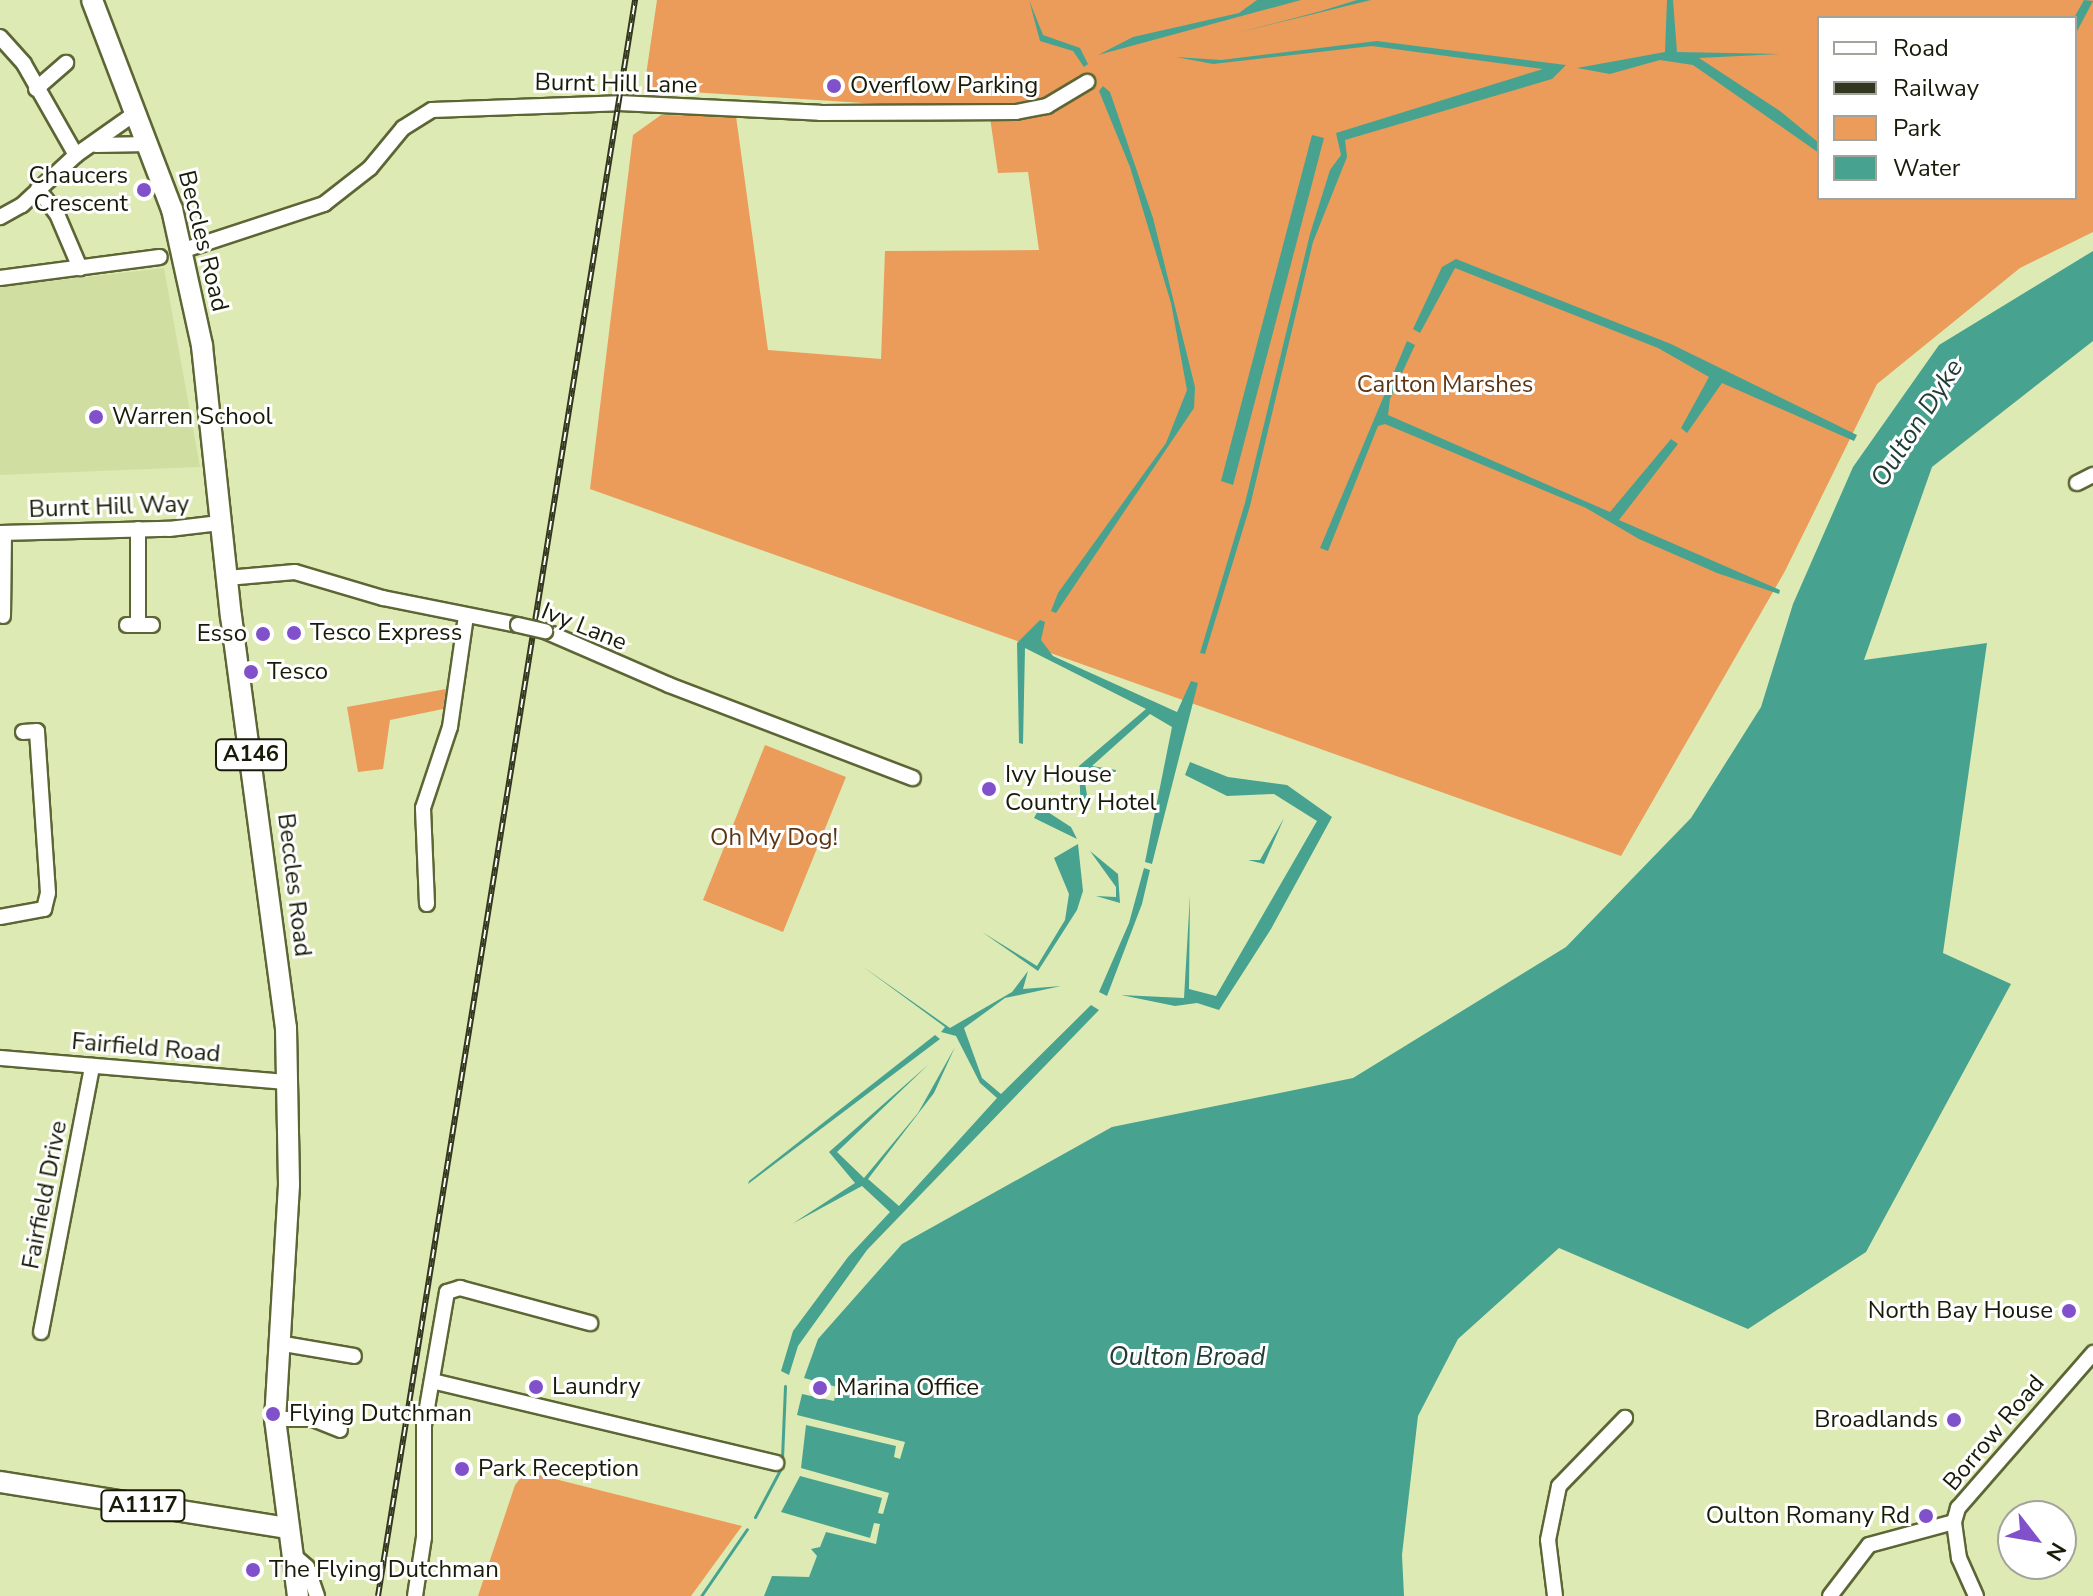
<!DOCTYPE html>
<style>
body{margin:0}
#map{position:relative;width:2093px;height:1596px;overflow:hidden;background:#deeab4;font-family:"Nunito Sans",sans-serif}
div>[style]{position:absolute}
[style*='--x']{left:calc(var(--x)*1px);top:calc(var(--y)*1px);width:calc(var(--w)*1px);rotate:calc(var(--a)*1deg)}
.built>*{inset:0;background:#d1dea1}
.green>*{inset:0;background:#eb9b5a}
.water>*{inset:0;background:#47a390}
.stream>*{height:3px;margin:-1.5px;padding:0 1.5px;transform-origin:1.5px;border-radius:1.5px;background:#47a390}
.roads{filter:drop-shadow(2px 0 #5c6635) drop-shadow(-2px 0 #5c6635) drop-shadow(0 2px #5c6635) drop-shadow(0 -2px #5c6635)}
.minor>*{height:14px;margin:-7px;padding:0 7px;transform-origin:7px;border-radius:7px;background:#fff}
.highway>*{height:20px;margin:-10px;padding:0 10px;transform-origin:10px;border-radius:10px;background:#fff}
.rail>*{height:6px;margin-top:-3px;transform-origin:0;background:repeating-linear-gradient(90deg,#fff 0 9px,#32371f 0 18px);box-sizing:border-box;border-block:2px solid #32371f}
.bridges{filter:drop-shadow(2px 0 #5c6635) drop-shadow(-2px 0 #5c6635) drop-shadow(0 2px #5c6635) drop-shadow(0 -2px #5c6635)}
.minor-bridge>*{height:14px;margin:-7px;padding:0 7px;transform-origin:7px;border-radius:7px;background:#fff}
.dots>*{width:22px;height:22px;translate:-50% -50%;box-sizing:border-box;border:4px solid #fff;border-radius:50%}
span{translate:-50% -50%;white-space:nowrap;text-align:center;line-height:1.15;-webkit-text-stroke:6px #fff;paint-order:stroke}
.shield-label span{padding:2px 6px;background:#fff;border:2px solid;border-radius:6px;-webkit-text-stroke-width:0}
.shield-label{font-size:22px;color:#171b07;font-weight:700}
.street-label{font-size:24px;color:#171b07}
.poi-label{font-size:24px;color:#171b07}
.left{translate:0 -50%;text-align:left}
.right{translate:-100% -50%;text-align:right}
.park-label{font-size:24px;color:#5d3614}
.water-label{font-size:26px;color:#1f3c35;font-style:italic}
.legend{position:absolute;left:1817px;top:16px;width:260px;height:184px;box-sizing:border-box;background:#fff;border:2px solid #a2a49c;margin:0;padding:10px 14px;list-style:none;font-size:24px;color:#171b07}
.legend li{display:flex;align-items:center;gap:16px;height:40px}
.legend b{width:40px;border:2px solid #a2a49c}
.north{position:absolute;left:1997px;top:1500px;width:80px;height:80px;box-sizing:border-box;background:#fff;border:2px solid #a2a49c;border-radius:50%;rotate:121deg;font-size:22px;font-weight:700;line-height:32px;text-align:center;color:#171b07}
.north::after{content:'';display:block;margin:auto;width:28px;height:36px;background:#8051ca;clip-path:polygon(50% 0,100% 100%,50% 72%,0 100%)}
</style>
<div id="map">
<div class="built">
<i style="clip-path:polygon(164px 268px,200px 467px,0 475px,0 287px)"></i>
</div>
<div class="green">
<i style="clip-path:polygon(evenodd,657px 0,2093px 0,2093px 232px,2020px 268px,1877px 384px,1785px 571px,1621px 856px,590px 489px,633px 135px,661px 115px,736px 116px,768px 350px,881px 359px,885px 251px,1039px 250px,1028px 172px,998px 173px,989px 111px,644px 89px,657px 0,1819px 18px,2075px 18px,2075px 198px,1819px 198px,1819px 18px)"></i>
<i style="clip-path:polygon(446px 689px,443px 709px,390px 720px,383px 769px,358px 772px,347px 707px)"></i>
<i style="clip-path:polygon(765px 745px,846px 777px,783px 932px,703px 900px)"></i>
<i style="clip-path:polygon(535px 1474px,742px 1526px,691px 1596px,478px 1596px,515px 1485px,523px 1475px)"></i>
</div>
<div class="water">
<i style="clip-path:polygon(1029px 0,1043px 35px,1080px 48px,1088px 64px,1084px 67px,1073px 51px,1040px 41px)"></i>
<i style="clip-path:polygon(1257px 0,1301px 0,1098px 55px,1133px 37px,1239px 13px)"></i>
<i style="clip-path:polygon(1357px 0,1371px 0,1241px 32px,1321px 11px)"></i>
<i style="clip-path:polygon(1667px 0,1673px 0,1677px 52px,1780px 54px,1699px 58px,1780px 111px,1819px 143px,1819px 153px,1693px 65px,1660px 60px,1610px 74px,1577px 68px,1665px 52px)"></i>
<i style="clip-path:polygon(2084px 0,2093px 1px,2075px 35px,2074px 18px)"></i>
<i style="clip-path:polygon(1377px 41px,1566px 65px,1552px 79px,1345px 140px,1347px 157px,1313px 242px,1250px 506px,1205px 654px,1200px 653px,1245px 503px,1310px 234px,1330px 170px,1341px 155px,1336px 133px,1543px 69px,1372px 46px,1213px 64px,1176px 57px,1221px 60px)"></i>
<i style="clip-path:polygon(1103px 86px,1110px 92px,1153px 218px,1195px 387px,1194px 408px,1056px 613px,1051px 611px,1058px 593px,1166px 443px,1187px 390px,1171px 303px,1130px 167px,1099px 91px)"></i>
<i style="clip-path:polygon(1312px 135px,1324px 138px,1233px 485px,1221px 481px)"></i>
<i style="clip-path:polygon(2093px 251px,2093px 341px,1932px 467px,1864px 660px,1987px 643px,1943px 953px,2011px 984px,1866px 1252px,1748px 1329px,1559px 1248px,1458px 1339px,1418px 1416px,1402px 1555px,1404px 1596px,764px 1596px,772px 1576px,809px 1577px,817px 1556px,811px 1549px,820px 1547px,826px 1532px,876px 1544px,880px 1524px,874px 1523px,870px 1538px,781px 1512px,800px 1476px,882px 1498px,878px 1513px,883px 1514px,889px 1493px,801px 1468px,806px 1425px,896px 1446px,894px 1457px,900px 1459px,905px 1442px,797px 1415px,802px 1394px,834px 1401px,837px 1387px,804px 1378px,818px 1339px,902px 1244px,1112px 1127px,1353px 1078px,1566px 947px,1691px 818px,1761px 707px,1793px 604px,1853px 467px,1939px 345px)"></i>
<i style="clip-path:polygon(1456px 259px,1671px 344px,1857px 435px,1854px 441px,1722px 383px,1687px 433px,1681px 428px,1709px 377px,1658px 348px,1455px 268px,1420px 333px,1413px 329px,1442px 267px)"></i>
<i style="clip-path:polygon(1407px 341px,1415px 345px,1390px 399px,1388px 415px,1610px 512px,1671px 439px,1678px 444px,1619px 520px,1780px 590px,1779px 594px,1717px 573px,1639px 539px,1586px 508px,1385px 424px,1378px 426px,1328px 551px,1320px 548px)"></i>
<i style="clip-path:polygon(1040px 620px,1045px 622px,1041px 640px,1053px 656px,1177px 712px,1191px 681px,1198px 683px,1152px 864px,1145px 862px,1172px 727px,1150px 714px,1092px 766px,1116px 770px,1115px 774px,1083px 771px,1088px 801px,1081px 814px,1079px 766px,1146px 709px,1025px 648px,1023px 744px,1019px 743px,1017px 643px)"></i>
<i style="clip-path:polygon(1190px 762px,1228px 777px,1287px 785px,1332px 817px,1271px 929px,1219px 1010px,1197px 1003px,1175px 1006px,1121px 995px,1184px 998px,1190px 895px,1189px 989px,1216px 996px,1317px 821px,1274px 794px,1227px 796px,1185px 775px)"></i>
<i style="clip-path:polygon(1040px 807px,1071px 827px,1077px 839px,1034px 818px)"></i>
<i style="clip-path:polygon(1284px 818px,1264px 864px,1248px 860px,1260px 860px)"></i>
<i style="clip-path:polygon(1078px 844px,1083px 891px,1077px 910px,1038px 971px,982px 932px,1037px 966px,1065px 920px,1069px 894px,1054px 858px)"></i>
<i style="clip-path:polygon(1090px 851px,1118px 874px,1120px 903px,1096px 896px,1116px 897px,1116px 887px)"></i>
<i style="clip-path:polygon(1144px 868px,1150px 870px,1142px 904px,1107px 996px,1099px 992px,1129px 923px)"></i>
<i style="clip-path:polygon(862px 966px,950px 1028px,1012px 992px,1028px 971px,1023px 989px,1061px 986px,1005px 998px,964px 1028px,982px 1078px,1001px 1094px,1091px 1005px,1099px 1010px,867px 1250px,798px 1346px,789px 1375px,781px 1371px,793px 1331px,848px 1257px,890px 1212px,862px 1186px,792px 1224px,855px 1183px,829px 1152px,929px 1064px,837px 1152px,864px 1178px,918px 1113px,955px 1047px,934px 1093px,868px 1179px,899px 1206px,997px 1098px,980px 1083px,956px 1036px,941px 1032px,945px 1027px)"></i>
<i style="clip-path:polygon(935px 1035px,940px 1039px,748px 1184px,749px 1181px)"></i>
</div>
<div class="stream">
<i style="--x:782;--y:1458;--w:72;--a:-87.6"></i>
<i style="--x:755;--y:1517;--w:53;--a:-62"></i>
<i style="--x:701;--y:1596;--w:81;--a:-55.5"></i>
</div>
<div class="roads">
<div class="minor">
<i style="--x:0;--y:37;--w:36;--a:48"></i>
<i style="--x:24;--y:64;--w:105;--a:60.3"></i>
<i style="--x:76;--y:155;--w:74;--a:137.2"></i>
<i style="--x:22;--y:205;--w:25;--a:151"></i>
<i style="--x:36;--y:89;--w:40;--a:-41"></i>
<i style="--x:96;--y:145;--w:53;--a:-1.1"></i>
<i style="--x:76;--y:155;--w:75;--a:-35.2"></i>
<i style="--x:38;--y:189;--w:31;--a:53"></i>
<i style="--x:57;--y:214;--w:59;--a:66.9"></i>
<i style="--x:181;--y:251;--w:151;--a:-18.2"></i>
<i style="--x:324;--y:204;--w:58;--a:-38"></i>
<i style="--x:370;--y:168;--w:52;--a:-50.5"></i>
<i style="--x:403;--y:128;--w:34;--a:-32"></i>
<i style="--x:432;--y:110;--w:187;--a:-2.1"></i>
<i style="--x:619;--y:103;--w:201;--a:2.8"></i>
<i style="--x:820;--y:113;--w:196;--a:-0.3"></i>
<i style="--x:1016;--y:112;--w:32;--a:-11"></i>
<i style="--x:1047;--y:106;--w:47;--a:-31"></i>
<i style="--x:0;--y:278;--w:161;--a:-7.5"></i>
<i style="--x:2077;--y:483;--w:18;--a:-27"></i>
<i style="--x:0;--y:533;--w:169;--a:-1.4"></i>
<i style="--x:169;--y:529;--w:51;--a:-6.7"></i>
<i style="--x:227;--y:578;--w:68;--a:-5"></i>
<i style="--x:295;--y:572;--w:92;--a:16.5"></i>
<i style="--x:383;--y:598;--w:138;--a:11.3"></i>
<i style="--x:3;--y:616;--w:83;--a:-89.3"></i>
<i style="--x:127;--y:625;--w:25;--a:0"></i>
<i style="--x:138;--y:625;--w:96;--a:-90"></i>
<i style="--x:545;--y:631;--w:135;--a:23.5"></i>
<i style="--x:669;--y:685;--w:261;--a:20.9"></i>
<i style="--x:427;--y:904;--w:96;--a:-92.4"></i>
<i style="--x:423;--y:808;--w:85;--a:-71.6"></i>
<i style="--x:450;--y:727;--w:112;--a:-81.8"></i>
<i style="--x:0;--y:917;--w:45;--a:-10.3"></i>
<i style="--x:44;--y:909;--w:16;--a:-76"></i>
<i style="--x:48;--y:893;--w:162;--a:-93.9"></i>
<i style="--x:37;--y:731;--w:14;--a:176"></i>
<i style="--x:0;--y:1058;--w:289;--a:4.8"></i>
<i style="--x:41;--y:1332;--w:271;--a:-79.1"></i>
<i style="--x:278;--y:1343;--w:77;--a:9.7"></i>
<i style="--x:432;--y:1381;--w:354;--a:13.4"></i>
<i style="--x:275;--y:1419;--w:38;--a:0"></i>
<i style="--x:313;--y:1419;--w:29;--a:22"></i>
<i style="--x:292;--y:1554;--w:20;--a:41"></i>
<i style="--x:307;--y:1567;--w:31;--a:71"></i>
<i style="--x:415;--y:1596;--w:60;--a:-81.3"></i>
<i style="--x:424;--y:1537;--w:112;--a:-90"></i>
<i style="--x:424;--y:1425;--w:135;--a:-80.2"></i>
<i style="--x:447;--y:1292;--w:14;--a:-17"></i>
<i style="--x:460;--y:1288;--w:135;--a:15.1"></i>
<i style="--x:1555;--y:1596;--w:56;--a:-97.1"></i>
<i style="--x:1548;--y:1540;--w:55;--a:-78.5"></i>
<i style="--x:1559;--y:1486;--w:95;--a:-45.9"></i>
<i style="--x:1830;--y:1596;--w:64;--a:-52.6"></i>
<i style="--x:1869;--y:1545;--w:88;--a:-15.1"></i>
<i style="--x:1976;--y:1596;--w:42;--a:-114.1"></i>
<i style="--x:1959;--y:1558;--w:36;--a:-98"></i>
<i style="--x:1954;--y:1522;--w:15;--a:-74"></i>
<i style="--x:1958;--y:1508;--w:206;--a:-48.9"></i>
</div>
<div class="highway">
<i style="--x:92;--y:0;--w:224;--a:69.1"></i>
<i style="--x:172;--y:209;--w:140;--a:77.6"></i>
<i style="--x:202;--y:346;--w:272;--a:83.9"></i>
<i style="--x:231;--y:616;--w:416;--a:82.4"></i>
<i style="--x:286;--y:1028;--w:157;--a:88.9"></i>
<i style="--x:289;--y:1185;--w:234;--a:93.4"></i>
<i style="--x:275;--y:1419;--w:178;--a:82.6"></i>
<i style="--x:0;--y:1482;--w:291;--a:9.1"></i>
</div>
</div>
<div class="rail">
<i style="--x:378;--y:1596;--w:1617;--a:-80.85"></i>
</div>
<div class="bridges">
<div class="minor-bridge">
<i style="--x:518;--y:625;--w:28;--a:13"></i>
</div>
</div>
<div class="dots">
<i style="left:834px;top:86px;background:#8051ca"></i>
<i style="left:144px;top:190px;background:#8051ca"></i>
<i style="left:96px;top:417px;background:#8051ca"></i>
<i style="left:294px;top:633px;background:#8051ca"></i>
<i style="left:263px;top:634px;background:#8051ca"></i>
<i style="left:251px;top:672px;background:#8051ca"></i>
<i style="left:989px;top:789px;background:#8051ca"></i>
<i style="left:2069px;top:1311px;background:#8051ca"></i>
<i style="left:536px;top:1387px;background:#8051ca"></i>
<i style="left:820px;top:1388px;background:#8051ca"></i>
<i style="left:273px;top:1414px;background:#8051ca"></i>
<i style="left:1954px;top:1420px;background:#8051ca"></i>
<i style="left:462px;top:1469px;background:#8051ca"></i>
<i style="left:1926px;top:1516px;background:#8051ca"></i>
<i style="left:253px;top:1570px;background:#8051ca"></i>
</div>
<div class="shield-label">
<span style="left:251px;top:755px">A146</span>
<span style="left:143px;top:1506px">A1117</span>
</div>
<div class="street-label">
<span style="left:616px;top:84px;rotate:1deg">Burnt Hill Lane</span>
<span style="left:203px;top:241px;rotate:76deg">Beccles Road</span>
<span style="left:109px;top:507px;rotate:-2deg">Burnt Hill Way</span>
<span style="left:584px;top:627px;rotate:22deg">Ivy Lane</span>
<span style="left:294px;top:885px;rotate:83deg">Beccles Road</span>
<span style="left:146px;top:1048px;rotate:5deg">Fairfield Road</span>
<span style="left:45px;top:1195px;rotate:-79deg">Fairfield Drive</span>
<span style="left:1994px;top:1433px;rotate:-50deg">Borrow Road</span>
</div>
<div class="poi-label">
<span class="left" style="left:850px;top:86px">Overflow Parking</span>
<span class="right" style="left:128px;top:190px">Chaucers<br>Crescent</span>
<span class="left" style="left:112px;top:417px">Warren School</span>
<span class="left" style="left:310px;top:633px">Tesco Express</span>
<span class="right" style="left:247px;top:634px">Esso</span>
<span class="left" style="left:267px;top:672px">Tesco</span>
<span class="left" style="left:1005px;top:789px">Ivy House<br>Country Hotel</span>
<span class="right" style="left:2053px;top:1311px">North Bay House</span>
<span class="left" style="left:552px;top:1387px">Laundry</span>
<span class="left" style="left:836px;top:1388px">Marina Office</span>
<span class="left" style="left:289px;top:1414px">Flying Dutchman</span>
<span class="right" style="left:1938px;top:1420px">Broadlands</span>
<span class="left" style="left:478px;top:1469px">Park Reception</span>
<span class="right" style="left:1910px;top:1516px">Oulton Romany Rd</span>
<span class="left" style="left:269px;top:1570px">The Flying Dutchman</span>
</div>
<div class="park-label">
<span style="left:1445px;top:385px">Carlton Marshes</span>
<span style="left:774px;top:838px">Oh My Dog!</span>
</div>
<div class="water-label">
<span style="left:1917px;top:423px;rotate:-57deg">Oulton Dyke</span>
<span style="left:1187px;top:1357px">Oulton Broad</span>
</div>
<ul class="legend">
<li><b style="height:10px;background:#fff"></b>Road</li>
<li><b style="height:10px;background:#32371f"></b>Railway</li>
<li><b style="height:22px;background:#eb9b5a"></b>Park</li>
<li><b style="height:22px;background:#47a390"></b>Water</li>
</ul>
<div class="north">N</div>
</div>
